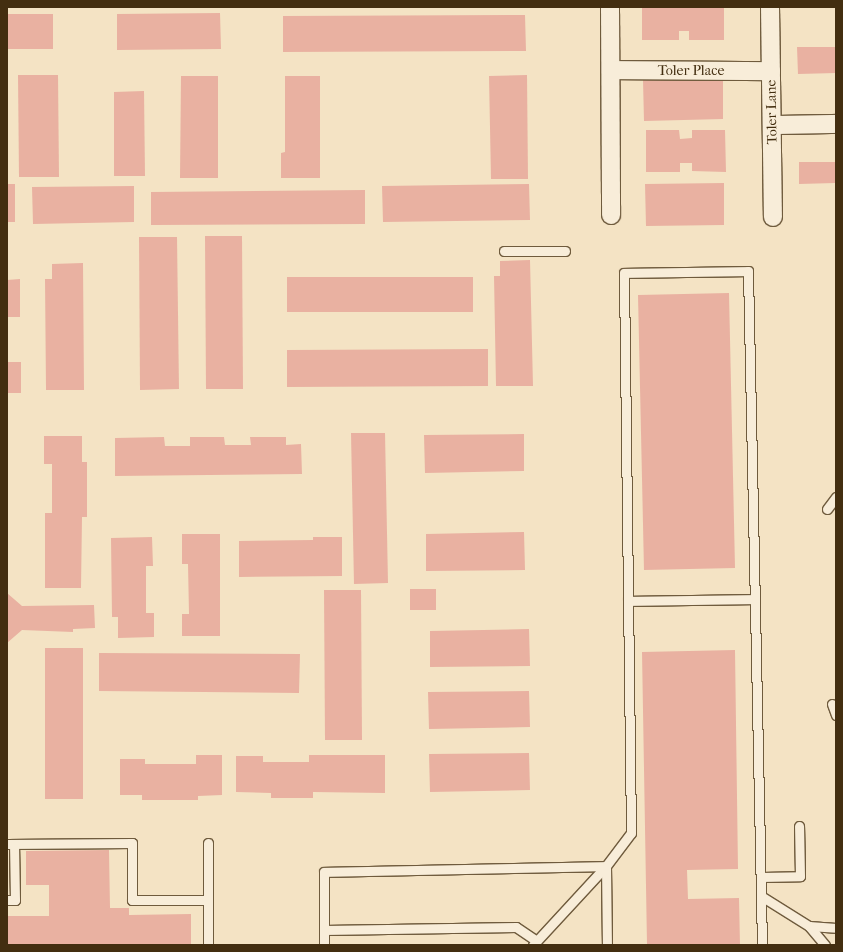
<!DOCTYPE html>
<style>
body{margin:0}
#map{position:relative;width:843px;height:952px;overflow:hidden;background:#f4e3c4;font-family:"IM FELL French Canon",serif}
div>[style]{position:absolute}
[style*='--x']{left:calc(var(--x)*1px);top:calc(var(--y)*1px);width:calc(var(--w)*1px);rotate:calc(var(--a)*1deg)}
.building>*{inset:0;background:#e9b1a1}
.roads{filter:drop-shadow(1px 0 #6f5b3d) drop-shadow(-1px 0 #6f5b3d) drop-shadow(0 1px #6f5b3d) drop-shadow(0 -1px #6f5b3d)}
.service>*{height:9px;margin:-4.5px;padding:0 4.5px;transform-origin:4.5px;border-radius:4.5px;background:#f8edd9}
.minor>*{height:18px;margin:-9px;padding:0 9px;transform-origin:9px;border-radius:9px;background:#f8edd9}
span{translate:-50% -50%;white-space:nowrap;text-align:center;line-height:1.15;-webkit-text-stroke:3px #f8edd9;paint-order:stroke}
.street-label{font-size:14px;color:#432e10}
.frame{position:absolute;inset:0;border:8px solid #432e10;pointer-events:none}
</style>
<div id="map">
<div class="building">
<i style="clip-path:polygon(642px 7px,724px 7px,724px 40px,689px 40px,689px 31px,679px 31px,679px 40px,642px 40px)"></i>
<i style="clip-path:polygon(220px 13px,221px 49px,117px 50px,117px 14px)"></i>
<i style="clip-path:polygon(7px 14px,53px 14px,53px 49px,7px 49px)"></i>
<i style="clip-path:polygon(525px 15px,526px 51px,283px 52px,283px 16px)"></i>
<i style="clip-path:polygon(797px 47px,836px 47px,836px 73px,798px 74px)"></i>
<i style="clip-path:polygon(18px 75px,58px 75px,59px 177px,19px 177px)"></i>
<i style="clip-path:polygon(527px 75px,528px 179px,491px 179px,489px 76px)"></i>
<i style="clip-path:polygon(181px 76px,218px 76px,218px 178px,180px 178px)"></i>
<i style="clip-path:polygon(285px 76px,320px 76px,320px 178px,281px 178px,281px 153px,285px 152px)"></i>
<i style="clip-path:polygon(723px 78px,723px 119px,644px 121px,643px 80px)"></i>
<i style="clip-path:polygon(144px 91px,145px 176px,114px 176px,114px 92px)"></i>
<i style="clip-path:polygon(646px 130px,679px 130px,680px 139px,692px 138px,692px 130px,725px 130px,726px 172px,692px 171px,692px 163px,680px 163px,680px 172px,646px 172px)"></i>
<i style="clip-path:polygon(799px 162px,835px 162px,835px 183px,799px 184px)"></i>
<i style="clip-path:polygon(724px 183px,724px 225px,646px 226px,645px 184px)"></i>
<i style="clip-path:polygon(7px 184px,15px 184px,15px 222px,7px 222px)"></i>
<i style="clip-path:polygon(529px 184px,530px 220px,383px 222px,382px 186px)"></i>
<i style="clip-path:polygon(134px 186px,134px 222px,33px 224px,32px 187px)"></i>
<i style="clip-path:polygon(365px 190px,365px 224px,151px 225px,151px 192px)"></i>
<i style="clip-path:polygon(205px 236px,242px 236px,243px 389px,206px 389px)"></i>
<i style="clip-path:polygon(139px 237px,177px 237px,179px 389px,140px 390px)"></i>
<i style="clip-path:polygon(530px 260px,533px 386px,496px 386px,494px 276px,500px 276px,500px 261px)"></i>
<i style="clip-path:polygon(83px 263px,84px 390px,46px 390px,45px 279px,52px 279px,52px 264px)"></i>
<i style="clip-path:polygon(287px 277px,473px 277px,473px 312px,287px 312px)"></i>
<i style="clip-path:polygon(20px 279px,20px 317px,7px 317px,7px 280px)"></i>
<i style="clip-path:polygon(729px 293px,735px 568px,644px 570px,638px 295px)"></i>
<i style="clip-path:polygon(488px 349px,488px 386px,287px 387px,287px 350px)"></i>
<i style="clip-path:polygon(7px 362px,21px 362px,21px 393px,7px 393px)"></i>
<i style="clip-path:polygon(351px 433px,385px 433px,388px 583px,354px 584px)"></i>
<i style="clip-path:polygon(524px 434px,524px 471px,425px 473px,424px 435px)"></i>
<i style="clip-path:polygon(44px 436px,82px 436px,82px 462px,87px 462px,87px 517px,82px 517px,81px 588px,45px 588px,45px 513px,52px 513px,52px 464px,44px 464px)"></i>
<i style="clip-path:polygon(164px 437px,165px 446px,190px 446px,190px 437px,224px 437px,225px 445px,251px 445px,250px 437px,286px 437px,286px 445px,301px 444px,302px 474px,115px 476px,115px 438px)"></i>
<i style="clip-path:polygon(524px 532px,525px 570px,426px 571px,426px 534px)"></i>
<i style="clip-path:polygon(182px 534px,220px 534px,220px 636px,182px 636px,182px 614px,189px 614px,188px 564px,182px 564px)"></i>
<i style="clip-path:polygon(152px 537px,153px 566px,146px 566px,146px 613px,154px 613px,154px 637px,118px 638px,118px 617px,112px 617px,111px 538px)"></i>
<i style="clip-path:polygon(313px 537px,342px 537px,342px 576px,239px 577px,239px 541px,313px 540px)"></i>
<i style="clip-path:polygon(410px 589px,436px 589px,436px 610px,410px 610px)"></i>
<i style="clip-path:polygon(324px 590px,361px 590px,362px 740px,325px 740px)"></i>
<i style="clip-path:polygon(7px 593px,22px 606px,94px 605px,95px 628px,73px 629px,73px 632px,22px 630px,7px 643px)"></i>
<i style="clip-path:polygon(529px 629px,530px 666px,430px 667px,430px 631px)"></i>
<i style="clip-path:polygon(45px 648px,83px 648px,83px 799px,45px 799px)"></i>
<i style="clip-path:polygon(735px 650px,738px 869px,687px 870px,688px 899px,739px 898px,740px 945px,647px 945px,642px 652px)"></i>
<i style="clip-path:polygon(99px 653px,300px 654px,299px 693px,99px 691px)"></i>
<i style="clip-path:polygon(529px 691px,530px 727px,429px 729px,428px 692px)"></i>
<i style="clip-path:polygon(529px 753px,530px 790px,430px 792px,429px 754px)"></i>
<i style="clip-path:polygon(196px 755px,222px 755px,222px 795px,198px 796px,198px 800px,142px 800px,142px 795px,120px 795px,120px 759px,145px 759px,145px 764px,196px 764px)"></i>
<i style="clip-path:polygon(309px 755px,385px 755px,385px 793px,313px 792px,313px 798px,271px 798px,271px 793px,236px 792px,236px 756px,263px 756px,263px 762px,309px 762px)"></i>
<i style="clip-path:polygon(109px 850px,110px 908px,129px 908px,129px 915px,191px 914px,191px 945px,7px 945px,7px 916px,49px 916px,49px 885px,26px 885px,26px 851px)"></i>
</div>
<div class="roads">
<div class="service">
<i style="--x:504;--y:251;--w:61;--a:0"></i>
<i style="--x:827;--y:509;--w:15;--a:-53"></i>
<i style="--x:628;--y:601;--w:127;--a:-0.9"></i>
<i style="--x:832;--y:704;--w:12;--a:70"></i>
<i style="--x:208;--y:843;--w:102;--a:90"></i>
<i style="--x:7;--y:844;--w:125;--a:-0.5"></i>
<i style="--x:132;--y:843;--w:57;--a:90"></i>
<i style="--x:132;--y:900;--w:76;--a:0"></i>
<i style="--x:761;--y:877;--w:39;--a:-1"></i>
<i style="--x:800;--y:876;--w:50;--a:-91.1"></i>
<i style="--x:761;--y:896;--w:57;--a:32"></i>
<i style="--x:809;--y:926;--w:25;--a:50"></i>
<i style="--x:7;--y:900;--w:8;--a:0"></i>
<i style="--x:15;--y:900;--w:56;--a:-91"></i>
<i style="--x:809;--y:926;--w:27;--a:4"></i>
<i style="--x:324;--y:930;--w:192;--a:-0.9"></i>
<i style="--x:516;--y:927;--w:25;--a:34"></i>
<i style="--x:324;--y:945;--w:73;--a:-90"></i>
<i style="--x:324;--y:872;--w:282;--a:-1.2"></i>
<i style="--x:606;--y:866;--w:79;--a:89.3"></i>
<i style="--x:533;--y:945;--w:108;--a:-47.3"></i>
<i style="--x:606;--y:866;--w:41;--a:-52.9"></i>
<i style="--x:631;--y:833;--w:560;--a:-90.72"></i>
<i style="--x:624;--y:273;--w:124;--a:-0.9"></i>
<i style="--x:748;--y:271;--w:674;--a:88.81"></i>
</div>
<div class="minor">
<i style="--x:610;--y:7;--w:208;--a:89.7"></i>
<i style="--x:770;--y:7;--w:210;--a:89.2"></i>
<i style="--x:611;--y:70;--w:160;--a:0.4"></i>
<i style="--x:772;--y:125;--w:64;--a:-0.9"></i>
</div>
</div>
<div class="street-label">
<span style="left:691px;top:71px">Toler Place</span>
<span style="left:772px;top:112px;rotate:-91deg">Toler Lane</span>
</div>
<div class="frame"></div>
</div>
